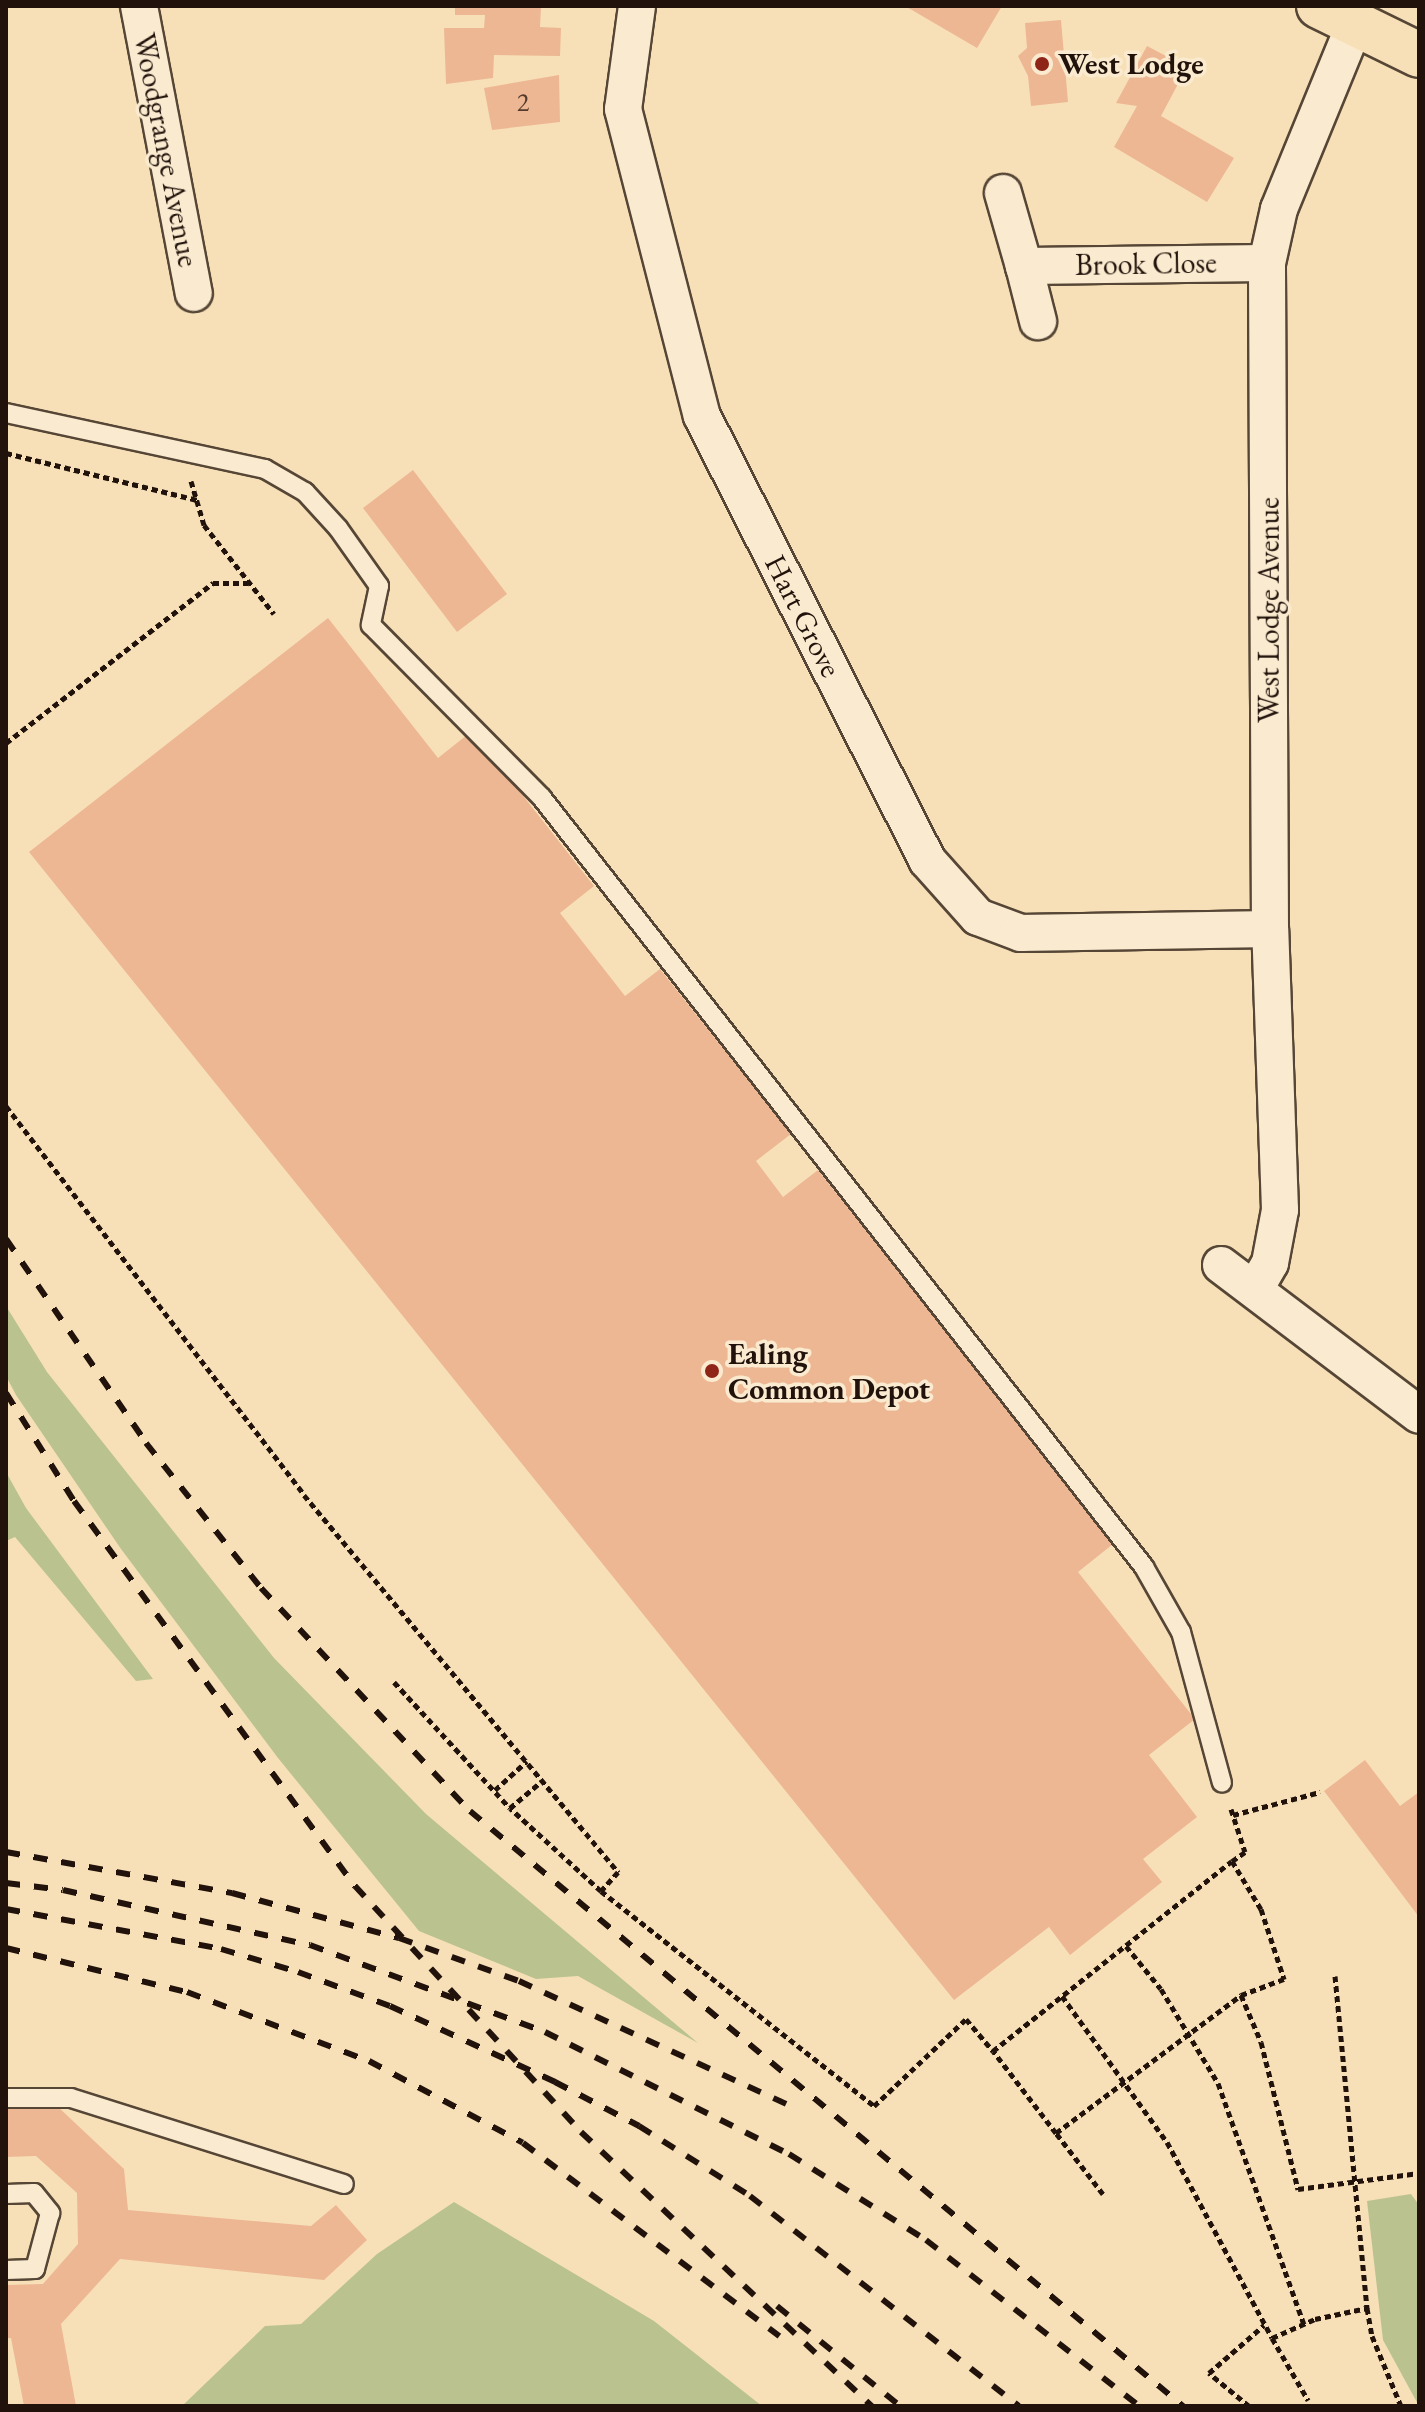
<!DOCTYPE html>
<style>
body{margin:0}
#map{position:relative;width:1425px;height:2412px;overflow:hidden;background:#f7e0b7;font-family:"EB Garamond",serif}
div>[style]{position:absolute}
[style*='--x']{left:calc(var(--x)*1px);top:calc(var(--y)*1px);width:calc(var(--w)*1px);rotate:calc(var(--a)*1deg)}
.green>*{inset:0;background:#bac390}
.building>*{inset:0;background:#edb793}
.path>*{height:5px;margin-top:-2.5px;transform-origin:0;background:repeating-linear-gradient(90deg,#21120b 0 6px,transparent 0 10px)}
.roads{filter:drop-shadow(2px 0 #564636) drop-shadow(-2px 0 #564636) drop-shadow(0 2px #564636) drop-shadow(0 -2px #564636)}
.lane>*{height:18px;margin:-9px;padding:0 9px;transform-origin:9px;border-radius:9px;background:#faebd0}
.street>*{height:36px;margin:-18px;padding:0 18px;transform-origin:18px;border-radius:18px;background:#faebd0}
.primary>*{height:44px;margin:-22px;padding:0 22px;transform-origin:22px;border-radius:22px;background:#f7e0b7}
.rail>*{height:6px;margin-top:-3px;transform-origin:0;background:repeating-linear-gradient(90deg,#21120b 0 14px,transparent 0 28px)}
.dots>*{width:22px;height:22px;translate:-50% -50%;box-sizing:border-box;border:4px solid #faebd0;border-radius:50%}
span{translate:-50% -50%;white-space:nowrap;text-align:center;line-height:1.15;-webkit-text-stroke:7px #faebd0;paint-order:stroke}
.number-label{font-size:26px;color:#543b2d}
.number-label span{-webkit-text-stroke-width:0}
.poi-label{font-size:30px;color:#21120b;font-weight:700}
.left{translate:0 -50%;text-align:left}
.street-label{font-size:30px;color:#21120b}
.frame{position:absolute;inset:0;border:8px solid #21120b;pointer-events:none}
</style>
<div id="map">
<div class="green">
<i style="clip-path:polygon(6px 1306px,47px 1372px,274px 1658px,426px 1814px,698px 2043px,578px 1976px,536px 1979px,419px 1931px,278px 1758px,121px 1549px,16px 1395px,6px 1376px)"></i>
<i style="clip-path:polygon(6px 1472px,26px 1508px,153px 1679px,136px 1681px,15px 1537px,6px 1541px)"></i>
<i style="clip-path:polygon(1411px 2194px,1419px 2205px,1419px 2406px,1383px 2340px,1367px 2201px)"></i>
<i style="clip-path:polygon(454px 2202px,654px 2321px,762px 2406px,182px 2406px,265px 2326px,301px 2324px,377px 2254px)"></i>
</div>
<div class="building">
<i style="clip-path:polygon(455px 6px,541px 6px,540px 27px,561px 28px,560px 56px,494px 55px,493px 78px,446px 84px,444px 28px,484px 28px,485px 15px,455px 15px)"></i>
<i style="clip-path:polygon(905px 6px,1002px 6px,977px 48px)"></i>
<i style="clip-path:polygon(1061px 20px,1068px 102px,1031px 106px,1028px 76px,1018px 56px,1027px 48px,1025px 23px)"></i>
<i style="clip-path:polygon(1147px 46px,1187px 67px,1161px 116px,1234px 158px,1207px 202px,1114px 147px,1137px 106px,1116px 103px)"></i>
<i style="clip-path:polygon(559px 75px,560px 122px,492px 130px,484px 88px)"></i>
<i style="clip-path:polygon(413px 470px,507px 594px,457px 632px,363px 508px)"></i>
<i style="clip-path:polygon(328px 618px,438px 758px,472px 731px,594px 886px,560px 913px,625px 996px,660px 969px,791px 1134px,756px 1161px,783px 1197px,818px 1170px,1113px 1544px,1078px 1572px,1195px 1719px,1149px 1755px,1197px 1817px,1143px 1859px,1162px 1882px,1070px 1955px,1049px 1927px,954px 2000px,29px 852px)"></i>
<i style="clip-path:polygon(1365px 1760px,1400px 1806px,1419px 1792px,1419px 1917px,1324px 1791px)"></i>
<i style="clip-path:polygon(56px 2105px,124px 2169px,128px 2210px,311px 2226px,336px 2205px,367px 2240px,324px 2280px,120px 2259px,61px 2324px,76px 2406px,24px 2406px,11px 2338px,6px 2338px,6px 2285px,43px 2284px,78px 2244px,77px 2193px,36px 2156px,6px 2157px,6px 2107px)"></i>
</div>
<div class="path">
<i style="--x:6;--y:453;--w:197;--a:13.8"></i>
<i style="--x:191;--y:481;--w:46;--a:73.5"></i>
<i style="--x:204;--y:525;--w:113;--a:51.8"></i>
<i style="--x:6;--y:743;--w:262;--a:-37.7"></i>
<i style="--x:213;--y:583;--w:35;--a:0"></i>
<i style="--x:6;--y:1106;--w:490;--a:52.5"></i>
<i style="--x:304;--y:1495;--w:491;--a:50.2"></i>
<i style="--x:618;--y:1872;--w:25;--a:132"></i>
<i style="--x:601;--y:1891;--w:123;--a:-137.6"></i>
<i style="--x:394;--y:1682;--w:171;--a:47.4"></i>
<i style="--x:510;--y:1808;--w:42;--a:-40.2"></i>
<i style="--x:495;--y:1790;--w:43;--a:-42.2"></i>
<i style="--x:1231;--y:1809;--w:45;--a:72"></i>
<i style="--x:1245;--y:1852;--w:16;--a:145"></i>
<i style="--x:1232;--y:1861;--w:56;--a:58.9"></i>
<i style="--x:1261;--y:1909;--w:74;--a:71.8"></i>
<i style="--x:1284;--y:1979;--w:46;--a:159.6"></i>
<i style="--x:1241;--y:1995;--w:51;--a:66.9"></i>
<i style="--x:1261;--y:2042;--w:152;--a:75.9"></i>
<i style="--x:1298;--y:2189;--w:122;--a:-7.5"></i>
<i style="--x:1233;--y:1815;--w:90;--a:-14.8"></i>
<i style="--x:601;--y:1891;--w:347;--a:38.2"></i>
<i style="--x:874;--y:2106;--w:127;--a:-43.4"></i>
<i style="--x:966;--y:2019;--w:42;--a:49.8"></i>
<i style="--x:1126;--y:1946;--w:55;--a:50.9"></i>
<i style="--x:1161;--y:1989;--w:110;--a:58.8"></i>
<i style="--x:1218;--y:2083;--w:256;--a:70.4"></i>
<i style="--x:1335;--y:1976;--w:334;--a:84.5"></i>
<i style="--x:1367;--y:2308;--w:28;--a:80"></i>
<i style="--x:1372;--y:2336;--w:76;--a:67.5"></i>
<i style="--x:1062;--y:1996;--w:180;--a:54.3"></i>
<i style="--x:1167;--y:2142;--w:222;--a:61.8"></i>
<i style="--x:1272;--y:2338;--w:47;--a:-23.8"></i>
<i style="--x:1315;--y:2319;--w:53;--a:-11.9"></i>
<i style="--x:1056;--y:2133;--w:103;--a:-127.5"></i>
<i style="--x:993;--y:2051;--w:305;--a:-38.5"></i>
<i style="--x:1103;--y:2194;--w:77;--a:-127.6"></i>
<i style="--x:1056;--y:2133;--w:231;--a:-36.7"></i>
<i style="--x:1272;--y:2338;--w:72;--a:59.9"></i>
<i style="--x:1249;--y:2406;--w:52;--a:-140.5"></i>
<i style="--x:1209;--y:2373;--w:73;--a:-41.1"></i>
</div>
<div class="roads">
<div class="lane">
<i style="--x:6;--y:413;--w:265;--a:12.2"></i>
<i style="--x:265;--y:469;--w:46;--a:29.9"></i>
<i style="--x:305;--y:492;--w:49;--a:47.5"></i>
<i style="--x:338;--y:528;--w:71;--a:54.7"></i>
<i style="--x:379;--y:586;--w:40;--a:102"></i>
<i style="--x:371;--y:625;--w:243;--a:45.3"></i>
<i style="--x:542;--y:798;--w:977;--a:51.94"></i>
<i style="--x:1144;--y:1567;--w:75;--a:60.4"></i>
<i style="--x:1181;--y:1632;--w:156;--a:74.8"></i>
<i style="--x:6;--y:2098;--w:65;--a:0"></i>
<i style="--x:71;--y:2098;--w:286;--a:17.5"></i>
<i style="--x:6;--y:2194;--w:28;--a:-2"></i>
<i style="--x:34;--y:2193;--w:26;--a:51"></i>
<i style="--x:50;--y:2213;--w:58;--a:105"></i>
<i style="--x:35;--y:2269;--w:29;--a:178"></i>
</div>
<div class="street">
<i style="--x:139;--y:6;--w:292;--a:79.2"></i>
<i style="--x:637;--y:6;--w:104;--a:97.7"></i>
<i style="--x:623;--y:109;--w:317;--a:75.6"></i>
<i style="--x:702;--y:416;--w:498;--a:63.1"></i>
<i style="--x:927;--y:860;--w:76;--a:48.2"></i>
<i style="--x:978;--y:917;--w:46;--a:20.4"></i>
<i style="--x:1021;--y:933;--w:249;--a:-0.9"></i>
<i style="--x:1003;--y:193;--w:76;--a:74"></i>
<i style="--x:1024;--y:266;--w:243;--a:-0.7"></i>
<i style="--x:1024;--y:266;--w:57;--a:75.7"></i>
<i style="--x:1221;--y:1265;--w:248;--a:37.1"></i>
<i style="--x:1255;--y:1289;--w:30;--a:-60"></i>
<i style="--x:1270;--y:1263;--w:54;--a:-79.3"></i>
<i style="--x:1280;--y:1210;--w:281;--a:-92"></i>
<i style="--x:1270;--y:929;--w:666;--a:-90.26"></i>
<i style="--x:1267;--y:263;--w:55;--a:-77.5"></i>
<i style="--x:1279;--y:209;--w:198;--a:-67.7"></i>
</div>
<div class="primary">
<i style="--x:1319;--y:6;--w:111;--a:26.1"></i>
</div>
</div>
<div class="rail">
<i style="--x:6;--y:1239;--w:247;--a:55.5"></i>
<i style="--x:146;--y:1443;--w:185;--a:51.6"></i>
<i style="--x:261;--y:1588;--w:306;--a:46.9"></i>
<i style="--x:470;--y:1811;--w:929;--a:39.85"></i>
<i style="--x:6;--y:1393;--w:128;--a:57.8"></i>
<i style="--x:74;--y:1501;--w:477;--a:53.9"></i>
<i style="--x:355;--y:1886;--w:334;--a:47.4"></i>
<i style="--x:581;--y:2132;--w:400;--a:43.3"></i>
<i style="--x:6;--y:1852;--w:230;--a:10.3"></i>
<i style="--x:232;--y:1893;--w:173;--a:15.1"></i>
<i style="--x:399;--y:1938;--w:127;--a:19.7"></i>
<i style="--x:519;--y:1981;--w:294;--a:24.7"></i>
<i style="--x:6;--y:1883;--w:57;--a:7"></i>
<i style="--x:63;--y:1890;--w:253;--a:12.6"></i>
<i style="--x:310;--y:1945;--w:251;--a:20.3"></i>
<i style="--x:545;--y:2032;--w:273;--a:26.6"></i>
<i style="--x:789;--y:2154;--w:162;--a:32.1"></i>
<i style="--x:926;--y:2240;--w:270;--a:37.9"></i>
<i style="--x:6;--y:1909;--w:219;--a:10.5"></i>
<i style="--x:221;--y:1949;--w:80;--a:16.6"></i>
<i style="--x:298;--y:1972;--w:98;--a:20.3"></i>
<i style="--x:390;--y:2006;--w:182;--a:24.7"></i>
<i style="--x:555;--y:2082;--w:95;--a:27.6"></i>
<i style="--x:639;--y:2126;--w:131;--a:32.2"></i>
<i style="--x:750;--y:2196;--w:341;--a:38"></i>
<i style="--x:6;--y:1948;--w:186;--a:13.7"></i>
<i style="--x:187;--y:1992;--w:195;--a:20.8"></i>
<i style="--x:369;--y:2061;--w:174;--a:28"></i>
<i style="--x:523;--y:2143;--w:321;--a:37"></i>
<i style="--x:777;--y:2306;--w:159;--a:39.1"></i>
</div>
<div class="dots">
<i style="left:1042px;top:64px;background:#8f2418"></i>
<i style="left:712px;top:1371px;background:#8f2418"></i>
</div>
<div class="number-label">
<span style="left:523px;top:103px">2</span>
</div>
<div class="poi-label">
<span class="left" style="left:1058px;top:64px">West Lodge</span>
<span class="left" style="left:728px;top:1371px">Ealing<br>Common Depot</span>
</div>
<div class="street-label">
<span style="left:166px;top:150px;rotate:79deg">Woodgrange Avenue</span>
<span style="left:1146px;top:264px;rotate:-1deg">Brook Close</span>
<span style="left:1269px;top:610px;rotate:-90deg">West Lodge Avenue</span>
<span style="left:803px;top:616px;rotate:63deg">Hart Grove</span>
</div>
<div class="frame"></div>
</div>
